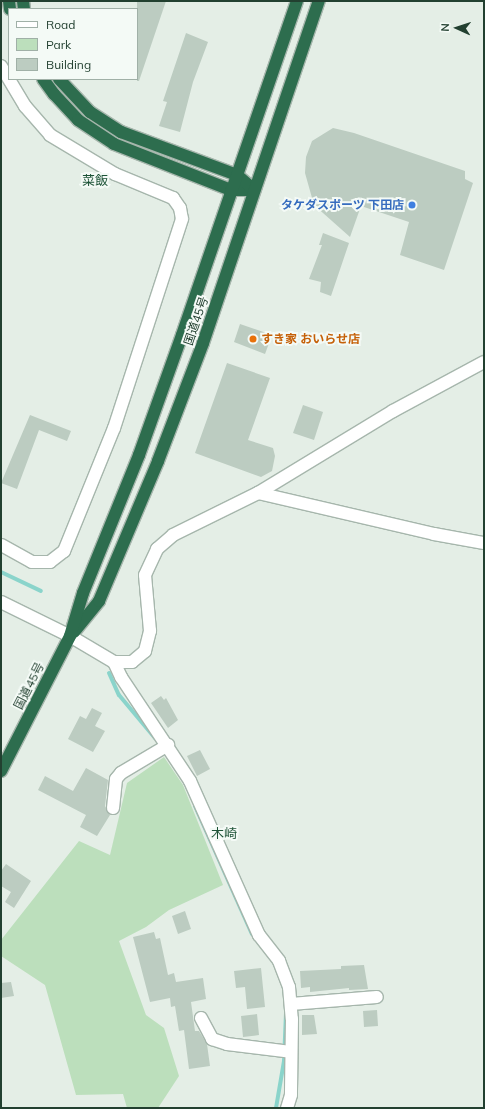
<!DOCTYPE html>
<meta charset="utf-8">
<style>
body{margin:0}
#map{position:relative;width:485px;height:1109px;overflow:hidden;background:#e4eee6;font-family:Mulish,"Noto Sans JP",sans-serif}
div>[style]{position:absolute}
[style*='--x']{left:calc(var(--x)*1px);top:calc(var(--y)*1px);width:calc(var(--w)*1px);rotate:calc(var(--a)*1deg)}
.green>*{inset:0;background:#bcdfbc}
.stream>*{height:4px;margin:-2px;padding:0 2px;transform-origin:2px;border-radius:2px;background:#8ad4cb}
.building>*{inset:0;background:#bcccc1}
.roads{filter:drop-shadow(1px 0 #a6b6ac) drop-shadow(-1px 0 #a6b6ac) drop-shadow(0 1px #a6b6ac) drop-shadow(0 -1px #a6b6ac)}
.street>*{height:12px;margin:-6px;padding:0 6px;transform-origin:6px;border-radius:6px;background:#fff}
.secondary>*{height:12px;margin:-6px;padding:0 6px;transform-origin:6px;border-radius:6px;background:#fff}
.highway>*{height:12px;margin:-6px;padding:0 6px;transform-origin:6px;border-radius:6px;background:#2d6d4e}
.dots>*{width:11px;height:11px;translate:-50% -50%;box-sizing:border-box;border:2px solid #f4faf6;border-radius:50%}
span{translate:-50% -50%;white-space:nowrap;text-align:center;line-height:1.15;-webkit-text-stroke:4px #f4faf6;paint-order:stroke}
.shop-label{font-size:12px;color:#366cbe;font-weight:700}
.right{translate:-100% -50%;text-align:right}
.street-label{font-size:12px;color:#224030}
.food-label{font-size:12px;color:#c56008;font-weight:700}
.left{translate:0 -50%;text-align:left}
.neighbourhood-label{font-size:13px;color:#1d5337}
.frame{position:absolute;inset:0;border:2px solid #224030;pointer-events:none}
.legend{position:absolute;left:8px;top:8px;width:130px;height:72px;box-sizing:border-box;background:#f4faf6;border:1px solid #a0b0a7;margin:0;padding:5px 7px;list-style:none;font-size:12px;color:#224030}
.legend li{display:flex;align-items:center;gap:8px;height:20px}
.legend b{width:20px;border:1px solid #a0b0a7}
.north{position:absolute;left:437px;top:8px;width:40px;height:40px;-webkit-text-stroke:3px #f4faf6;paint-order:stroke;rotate:273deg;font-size:11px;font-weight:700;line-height:16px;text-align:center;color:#224030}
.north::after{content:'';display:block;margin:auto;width:14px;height:18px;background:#224030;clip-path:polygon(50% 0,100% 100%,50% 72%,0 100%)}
</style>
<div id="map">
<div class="green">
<i style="clip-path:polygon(164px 757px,183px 785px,223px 885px,169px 910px,146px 927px,119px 941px,146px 1015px,164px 1028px,179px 1076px,158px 1108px,127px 1108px,123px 1094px,76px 1095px,45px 985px,1px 956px,1px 940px,79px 841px,110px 855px,127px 783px)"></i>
</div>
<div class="stream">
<i style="--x:1;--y:572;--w:44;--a:25.4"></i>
<i style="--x:109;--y:673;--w:24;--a:66"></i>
<i style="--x:119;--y:695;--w:56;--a:50.1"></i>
<i style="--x:195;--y:806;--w:140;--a:66"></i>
<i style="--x:276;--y:1108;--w:48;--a:-80.3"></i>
<i style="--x:284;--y:1061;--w:47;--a:-87.6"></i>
</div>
<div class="building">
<i style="clip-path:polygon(137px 1px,166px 1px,139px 81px,137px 81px)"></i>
<i style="clip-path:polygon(186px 33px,208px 42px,193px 82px,180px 132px,159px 126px,167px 102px,163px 101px)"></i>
<i style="clip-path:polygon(333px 128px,354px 133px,465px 171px,465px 179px,473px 183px,444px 270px,400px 255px,409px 222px,361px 206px,350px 237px,314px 205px,305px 173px,306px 157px,312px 141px)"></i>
<i style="clip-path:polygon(323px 233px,349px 243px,331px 296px,320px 292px,321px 282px,309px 279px,322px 245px,319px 245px)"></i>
<i style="clip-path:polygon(240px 324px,272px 335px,265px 354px,234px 342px)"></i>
<i style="clip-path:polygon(227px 363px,270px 378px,248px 440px,273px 448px,275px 456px,272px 471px,261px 477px,195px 453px)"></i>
<i style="clip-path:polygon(303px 405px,323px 412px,314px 440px,293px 433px)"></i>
<i style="clip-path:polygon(30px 415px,71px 431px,67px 441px,39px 430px,17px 489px,1px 483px)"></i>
<i style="clip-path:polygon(161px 696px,164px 700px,166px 698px,178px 720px,168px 728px,151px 703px)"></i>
<i style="clip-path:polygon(92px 708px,102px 713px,95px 726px,105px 731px,93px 752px,68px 739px,80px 716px,86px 719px)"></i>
<i style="clip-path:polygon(200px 750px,210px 769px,197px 776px,187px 756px)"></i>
<i style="clip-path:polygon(86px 768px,108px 780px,105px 806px,110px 815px,97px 836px,80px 827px,86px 815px,38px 790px,45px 776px,73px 791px)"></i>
<i style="clip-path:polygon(6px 864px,31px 881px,14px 908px,5px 902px,11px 892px,1px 886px,1px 871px)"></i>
<i style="clip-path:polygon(185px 911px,191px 929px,178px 934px,172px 916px)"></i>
<i style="clip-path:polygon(154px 932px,156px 939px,160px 938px,168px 975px,174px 973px,176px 982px,203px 978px,206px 999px,191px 1002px,195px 1031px,199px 1031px,207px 1044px,210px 1066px,189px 1069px,184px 1030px,179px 1031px,175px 1006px,171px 1007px,170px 998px,150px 1002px,133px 937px)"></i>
<i style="clip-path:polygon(364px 965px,368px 989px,349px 990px,349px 988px,310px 992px,310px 987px,301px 988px,300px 971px,341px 969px,341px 966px)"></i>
<i style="clip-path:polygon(261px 968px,265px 1007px,247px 1009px,245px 987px,236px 988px,234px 971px)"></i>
<i style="clip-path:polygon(11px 982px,14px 996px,1px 998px,1px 983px)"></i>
<i style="clip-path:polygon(377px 1010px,378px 1026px,364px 1027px,363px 1011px)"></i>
<i style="clip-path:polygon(257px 1014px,259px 1035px,243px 1037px,241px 1016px)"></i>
<i style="clip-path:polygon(302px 1015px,314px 1015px,317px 1034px,302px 1035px)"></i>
</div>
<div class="roads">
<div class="street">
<i style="--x:1;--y:66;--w:47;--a:59"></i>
<i style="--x:25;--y:106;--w:38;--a:49"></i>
<i style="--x:50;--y:135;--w:76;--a:31"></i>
<i style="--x:115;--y:174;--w:63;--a:22.5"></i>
<i style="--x:173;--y:198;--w:12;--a:55"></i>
<i style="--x:180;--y:208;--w:11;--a:80"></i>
<i style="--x:182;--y:219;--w:220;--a:108"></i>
<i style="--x:114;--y:428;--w:133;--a:112.1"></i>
<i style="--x:64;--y:551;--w:18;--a:142"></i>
<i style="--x:50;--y:562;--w:18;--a:180"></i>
<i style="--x:32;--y:562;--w:35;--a:-151"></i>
<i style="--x:258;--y:493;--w:181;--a:13.1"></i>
<i style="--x:434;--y:534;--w:51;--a:10.2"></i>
<i style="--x:70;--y:636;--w:51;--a:30.6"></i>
<i style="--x:114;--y:662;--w:18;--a:0"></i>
<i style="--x:132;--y:662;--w:17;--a:-40"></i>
<i style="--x:145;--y:651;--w:21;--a:-76"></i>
<i style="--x:150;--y:631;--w:56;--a:-95.1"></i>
<i style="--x:145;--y:575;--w:29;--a:-65"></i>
<i style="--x:157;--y:549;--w:21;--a:-41"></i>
<i style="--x:173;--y:535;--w:95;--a:-26.3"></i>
<i style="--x:258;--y:493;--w:158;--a:-31.3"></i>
<i style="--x:393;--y:411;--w:103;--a:-28.3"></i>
<i style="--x:114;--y:662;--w:17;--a:65"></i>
<i style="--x:121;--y:677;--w:125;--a:56.4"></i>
<i style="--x:190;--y:781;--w:169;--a:65.9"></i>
<i style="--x:259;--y:935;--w:33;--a:52"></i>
<i style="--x:279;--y:961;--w:28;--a:69"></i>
<i style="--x:289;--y:987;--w:32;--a:85"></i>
<i style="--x:292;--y:1019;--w:76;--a:90.8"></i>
<i style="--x:291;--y:1095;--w:14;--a:107"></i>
<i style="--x:113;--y:808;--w:29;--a:-84"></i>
<i style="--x:116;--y:779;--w:8;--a:-50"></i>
<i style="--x:121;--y:773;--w:55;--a:-30.8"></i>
<i style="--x:291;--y:1004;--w:86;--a:-4.7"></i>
<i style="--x:201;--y:1018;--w:24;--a:62"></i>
<i style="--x:212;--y:1039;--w:16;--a:18"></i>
<i style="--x:227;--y:1044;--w:64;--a:7.1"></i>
</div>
<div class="secondary">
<i style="--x:1;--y:602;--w:77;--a:26.2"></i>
</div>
<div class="highway">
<i style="--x:9;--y:1;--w:8;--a:83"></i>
<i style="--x:23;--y:1;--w:8;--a:83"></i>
<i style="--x:43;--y:79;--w:19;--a:54"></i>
<i style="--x:54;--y:94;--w:35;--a:47"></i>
<i style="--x:78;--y:120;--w:43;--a:33.7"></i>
<i style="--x:114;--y:144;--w:126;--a:21.5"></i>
<i style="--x:231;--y:190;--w:23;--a:0"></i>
<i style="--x:59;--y:79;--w:45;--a:46.8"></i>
<i style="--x:90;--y:112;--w:37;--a:33"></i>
<i style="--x:121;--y:132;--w:124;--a:20.3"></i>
<i style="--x:237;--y:175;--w:23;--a:41"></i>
<i style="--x:74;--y:632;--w:40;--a:-51"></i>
<i style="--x:99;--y:601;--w:152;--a:-67.1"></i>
<i style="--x:158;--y:461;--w:126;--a:-69.1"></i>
<i style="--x:203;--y:343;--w:361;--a:-71.3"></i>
<i style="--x:1;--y:771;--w:152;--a:-62.9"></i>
<i style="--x:70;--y:636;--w:45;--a:-73.2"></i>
<i style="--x:83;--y:593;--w:149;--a:-67.9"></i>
<i style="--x:139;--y:455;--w:127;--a:-70.3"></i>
<i style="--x:182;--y:335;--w:353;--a:-71"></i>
</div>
</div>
<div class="dots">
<i style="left:412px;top:205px;background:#3f7fe0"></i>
<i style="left:253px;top:339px;background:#e8710a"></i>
</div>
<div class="shop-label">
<span class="right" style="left:404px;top:205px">タケダスポーツ 下田店</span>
</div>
<div class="street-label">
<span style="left:196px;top:321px;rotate:-71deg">国道45号</span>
<span style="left:29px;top:686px;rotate:-63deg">国道45号</span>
</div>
<div class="food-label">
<span class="left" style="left:261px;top:339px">すき家 おいらせ店</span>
</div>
<div class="neighbourhood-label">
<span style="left:95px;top:180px">菜飯</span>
<span style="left:224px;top:833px">木崎</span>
</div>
<div class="frame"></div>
<ul class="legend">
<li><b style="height:5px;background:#fff"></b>Road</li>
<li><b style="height:11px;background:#bcdfbc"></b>Park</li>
<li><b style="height:11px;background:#bcccc1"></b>Building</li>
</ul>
<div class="north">N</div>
</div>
